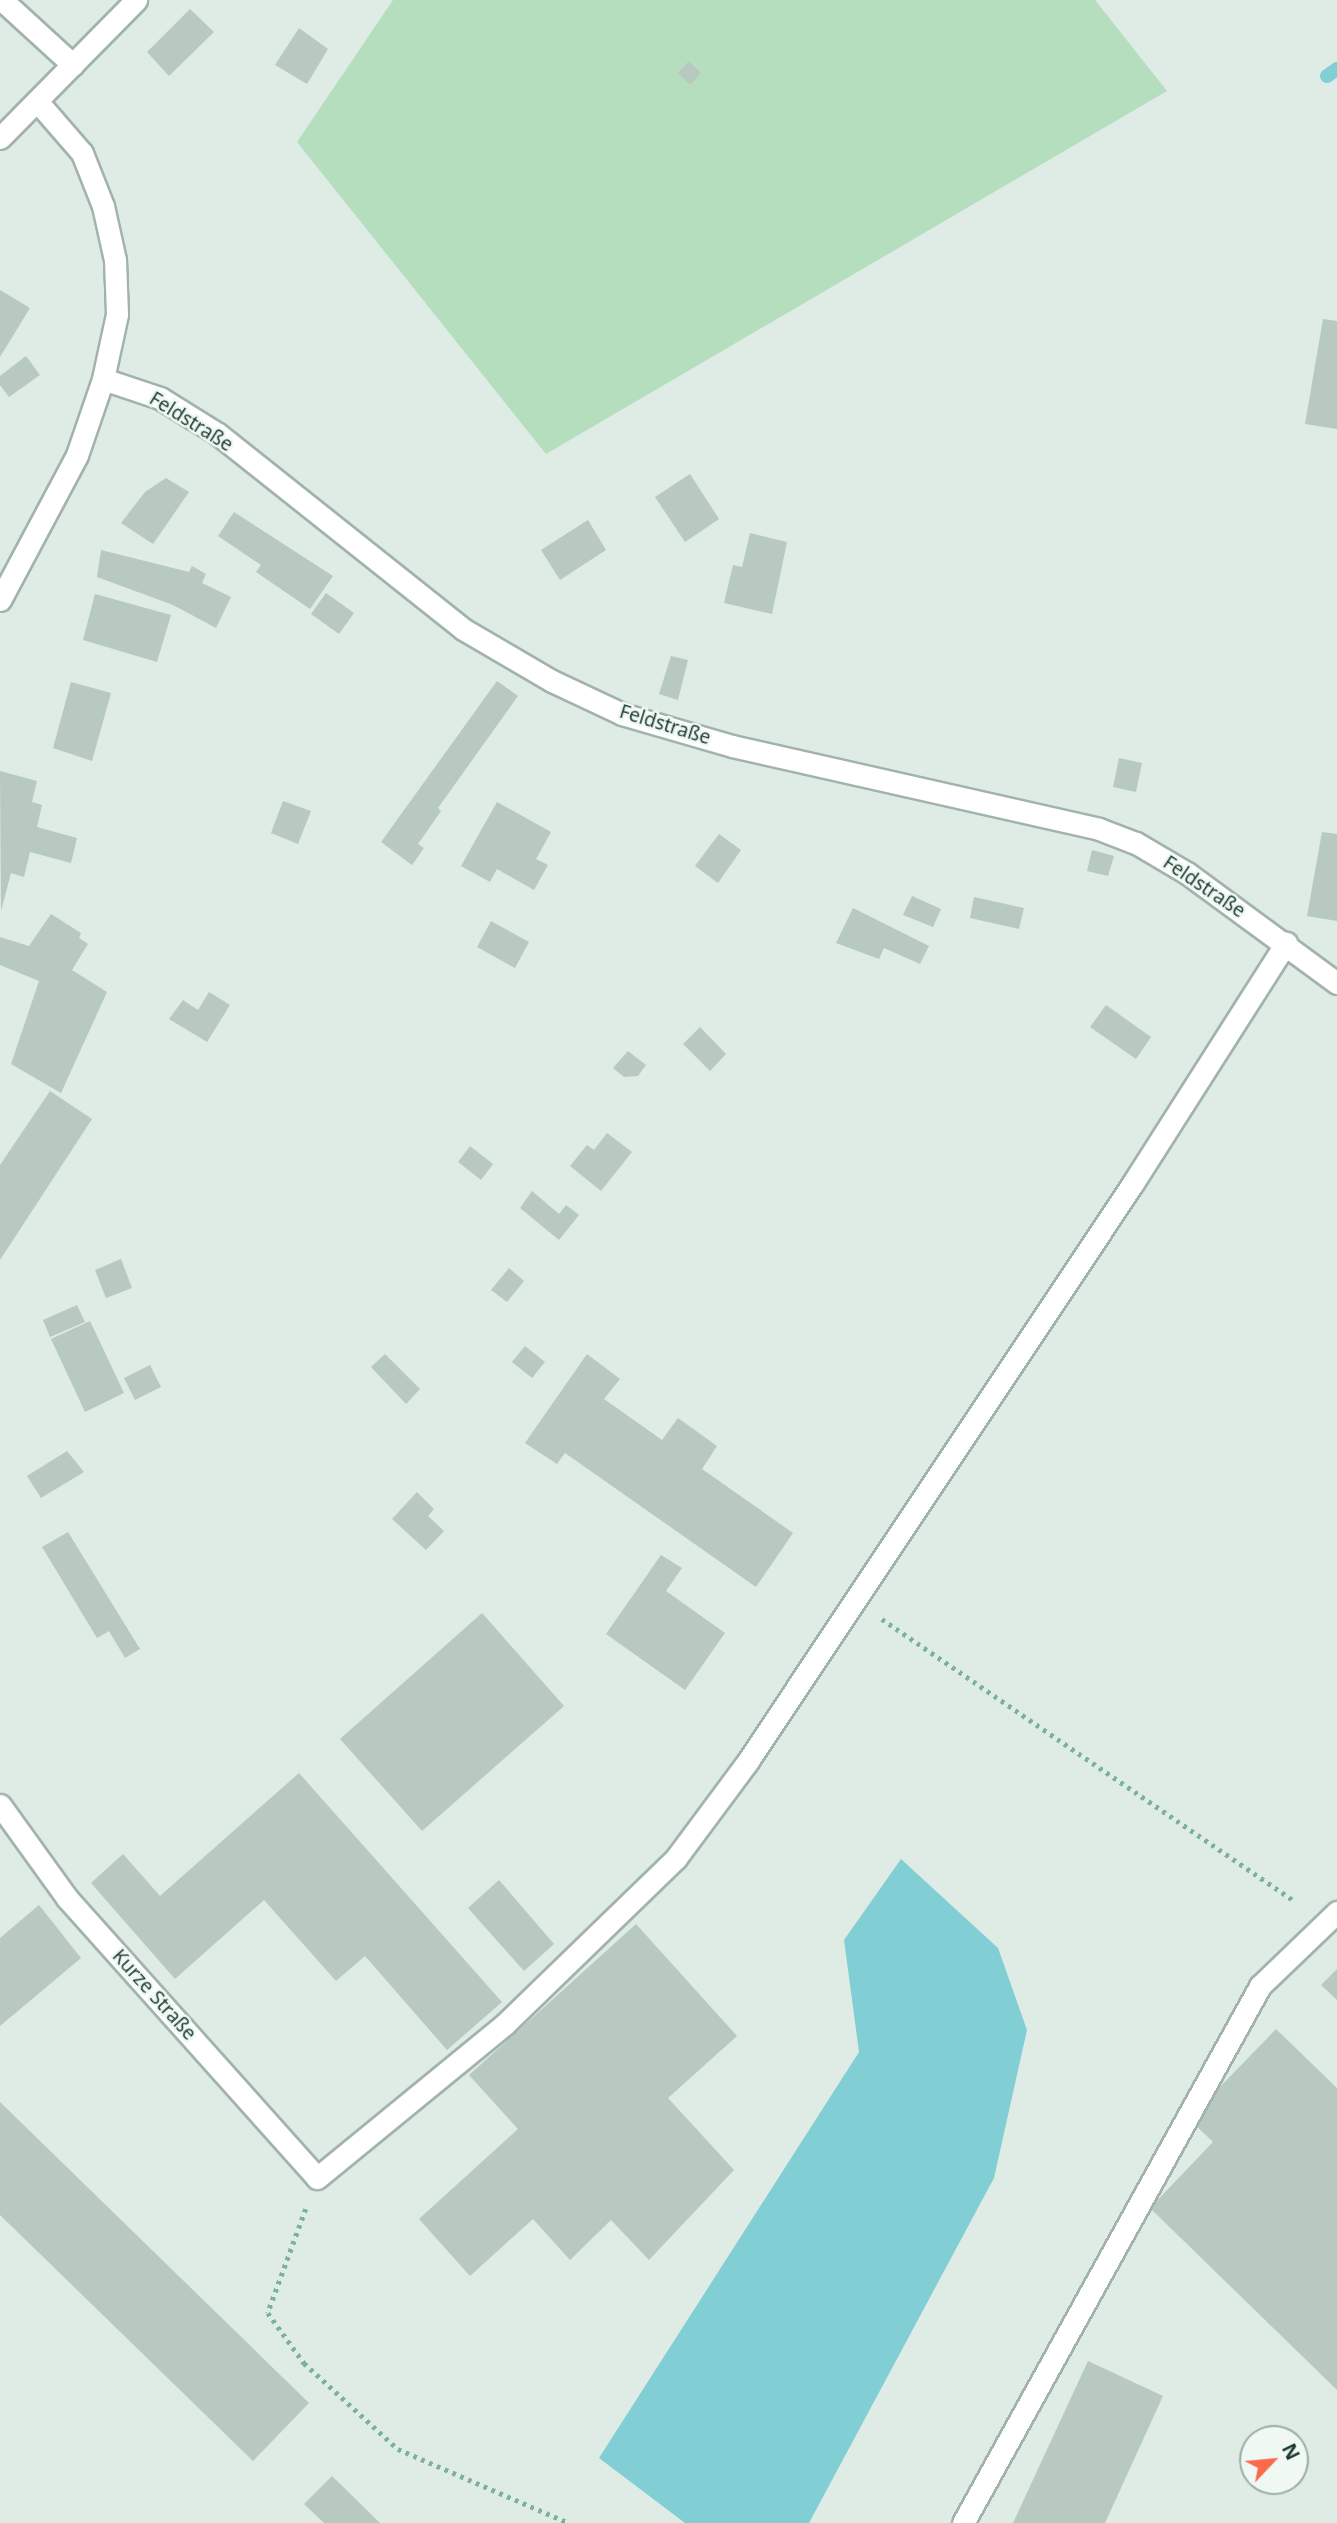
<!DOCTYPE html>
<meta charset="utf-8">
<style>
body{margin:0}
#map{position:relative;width:1337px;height:2523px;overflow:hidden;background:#dfebe5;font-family:"Noto Sans",sans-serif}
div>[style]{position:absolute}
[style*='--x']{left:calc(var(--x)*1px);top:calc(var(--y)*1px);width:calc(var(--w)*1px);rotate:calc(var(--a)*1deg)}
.green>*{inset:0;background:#b5debe}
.water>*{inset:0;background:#82ced5}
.stream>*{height:14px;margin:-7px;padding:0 7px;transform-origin:7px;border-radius:7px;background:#82ced5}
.building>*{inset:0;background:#b7c9c0}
.path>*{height:4.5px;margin-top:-2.25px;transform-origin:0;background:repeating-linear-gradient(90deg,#7cb19d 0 3.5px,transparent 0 8.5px)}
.roads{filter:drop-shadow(2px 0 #a2b3ac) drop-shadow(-2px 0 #a2b3ac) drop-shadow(0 2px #a2b3ac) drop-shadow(0 -2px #a2b3ac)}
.minor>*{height:21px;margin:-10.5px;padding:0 10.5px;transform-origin:10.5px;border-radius:10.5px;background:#fff}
span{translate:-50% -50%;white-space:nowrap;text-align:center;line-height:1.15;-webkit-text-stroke:5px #eff8f3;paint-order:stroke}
.street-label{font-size:19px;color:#1f3c32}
.north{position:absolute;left:1239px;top:2425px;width:70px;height:70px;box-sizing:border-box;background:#eff8f3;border:2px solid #9cada6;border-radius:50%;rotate:64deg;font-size:19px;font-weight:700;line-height:28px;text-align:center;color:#1f3c32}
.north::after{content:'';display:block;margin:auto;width:24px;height:32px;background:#fc6a4c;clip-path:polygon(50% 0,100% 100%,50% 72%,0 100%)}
</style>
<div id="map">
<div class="green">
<i style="clip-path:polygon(393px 0,1095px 0,1167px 91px,546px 454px,297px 142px)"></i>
</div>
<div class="water">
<i style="clip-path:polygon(901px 1859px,998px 1948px,1027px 2030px,994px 2178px,809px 2523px,685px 2523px,599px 2458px,859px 2052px,844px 1940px)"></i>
</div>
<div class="stream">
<i style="--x:1327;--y:76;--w:12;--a:-35"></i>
</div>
<div class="building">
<i style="clip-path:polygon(190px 9px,214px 32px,169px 76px,147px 52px)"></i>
<i style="clip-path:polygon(299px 28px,328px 49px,307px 84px,275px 65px)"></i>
<i style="clip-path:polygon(689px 61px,701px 73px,690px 85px,678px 73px)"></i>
<i style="clip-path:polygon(0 290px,30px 308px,0 357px)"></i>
<i style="clip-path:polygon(1323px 319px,1337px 321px,1337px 429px,1305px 424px)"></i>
<i style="clip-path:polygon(26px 356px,40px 375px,9px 397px,0 385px,0 376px)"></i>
<i style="clip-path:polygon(690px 474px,719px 519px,685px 542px,655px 497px)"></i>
<i style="clip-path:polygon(166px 478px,189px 492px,153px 544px,121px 523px,145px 492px)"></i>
<i style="clip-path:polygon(234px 512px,333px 576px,310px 609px,256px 572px,261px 565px,218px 536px)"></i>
<i style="clip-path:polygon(588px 520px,606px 550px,560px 580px,541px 550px)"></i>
<i style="clip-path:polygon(750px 533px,787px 542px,772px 614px,724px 603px,733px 565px,742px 567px)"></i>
<i style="clip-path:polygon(101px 550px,189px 572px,192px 566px,206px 574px,202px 583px,231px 597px,216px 628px,173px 605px,97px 577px)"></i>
<i style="clip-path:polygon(326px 593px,354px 613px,339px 634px,311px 614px)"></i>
<i style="clip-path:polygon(95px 594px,171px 615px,157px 662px,83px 640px)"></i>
<i style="clip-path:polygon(671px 656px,688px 660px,678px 700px,659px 694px)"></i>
<i style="clip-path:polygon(497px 681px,518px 696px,438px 808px,441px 811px,418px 844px,424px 848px,412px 865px,381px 842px)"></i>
<i style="clip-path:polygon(71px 682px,111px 693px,92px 761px,53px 748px)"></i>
<i style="clip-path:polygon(1119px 758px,1142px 763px,1136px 792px,1113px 787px)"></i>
<i style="clip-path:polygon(0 771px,37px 781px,32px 802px,42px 805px,37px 827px,77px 838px,71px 863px,30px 852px,24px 877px,11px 873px,1px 911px)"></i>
<i style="clip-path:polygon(283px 801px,311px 811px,298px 844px,271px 833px)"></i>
<i style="clip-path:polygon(497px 802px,551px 832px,536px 859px,548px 865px,534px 890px,497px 869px,490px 882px,461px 866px)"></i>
<i style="clip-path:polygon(1322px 832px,1337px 834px,1337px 921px,1307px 916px)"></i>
<i style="clip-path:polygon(719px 834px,741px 850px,718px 883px,695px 866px)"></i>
<i style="clip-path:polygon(1092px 850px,1114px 856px,1108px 876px,1087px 871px)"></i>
<i style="clip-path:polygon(912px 896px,941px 909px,933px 927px,903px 915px)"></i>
<i style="clip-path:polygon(974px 897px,1024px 908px,1019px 929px,970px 918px)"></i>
<i style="clip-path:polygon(853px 908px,929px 946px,920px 964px,884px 948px,879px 959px,836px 943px)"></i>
<i style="clip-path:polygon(51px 914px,81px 933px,79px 938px,88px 944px,72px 970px,107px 992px,61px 1093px,11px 1064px,39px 981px,0 965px,0 937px,29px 946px)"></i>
<i style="clip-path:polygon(491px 921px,529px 942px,515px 968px,477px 947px)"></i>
<i style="clip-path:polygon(209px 992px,230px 1005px,207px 1042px,169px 1019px,183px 1000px,198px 1010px)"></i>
<i style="clip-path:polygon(1106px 1005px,1151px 1037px,1136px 1059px,1090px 1027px)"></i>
<i style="clip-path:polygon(700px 1027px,726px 1054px,710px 1071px,683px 1044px)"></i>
<i style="clip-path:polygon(628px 1051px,646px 1065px,638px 1076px,624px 1077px,613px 1068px)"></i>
<i style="clip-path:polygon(50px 1091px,92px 1119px,0 1260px,0 1165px)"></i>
<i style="clip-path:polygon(607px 1133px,632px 1152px,601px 1191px,570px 1166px,587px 1145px,594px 1150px)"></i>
<i style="clip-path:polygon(470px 1146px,493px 1164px,481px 1180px,458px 1162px)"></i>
<i style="clip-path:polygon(532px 1191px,559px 1214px,566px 1205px,579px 1215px,559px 1240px,520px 1208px)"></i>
<i style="clip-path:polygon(121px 1259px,132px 1288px,106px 1298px,95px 1270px)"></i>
<i style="clip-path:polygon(509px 1268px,524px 1281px,507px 1302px,491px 1290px)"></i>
<i style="clip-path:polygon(77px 1305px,85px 1322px,50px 1337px,43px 1320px)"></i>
<i style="clip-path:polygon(90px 1321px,124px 1393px,85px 1412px,51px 1339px)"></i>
<i style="clip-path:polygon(525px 1346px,545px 1362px,532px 1378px,512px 1362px)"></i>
<i style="clip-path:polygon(385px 1354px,420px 1389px,406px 1404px,371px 1367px)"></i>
<i style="clip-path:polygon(587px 1354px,620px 1379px,604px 1399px,662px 1440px,678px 1418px,717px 1446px,702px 1469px,793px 1533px,756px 1587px,565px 1453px,557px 1464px,525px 1443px)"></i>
<i style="clip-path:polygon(150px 1365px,161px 1387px,135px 1400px,124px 1378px)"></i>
<i style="clip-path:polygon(67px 1451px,84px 1472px,41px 1498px,27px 1476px)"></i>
<i style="clip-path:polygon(417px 1492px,434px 1509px,428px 1516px,444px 1531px,426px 1550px,392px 1519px)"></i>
<i style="clip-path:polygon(68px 1532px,140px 1649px,125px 1658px,109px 1631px,97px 1638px,42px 1547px)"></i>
<i style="clip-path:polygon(661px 1555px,682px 1568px,666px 1591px,725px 1633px,685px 1690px,606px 1634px)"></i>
<i style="clip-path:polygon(482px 1613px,564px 1706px,422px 1831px,340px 1739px)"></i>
<i style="clip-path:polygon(299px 1773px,502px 2002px,447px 2050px,365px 1956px,336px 1981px,264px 1900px,175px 1979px,91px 1883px,123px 1854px,160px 1896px)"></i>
<i style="clip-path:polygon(499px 1880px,554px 1944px,524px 1971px,468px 1908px)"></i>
<i style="clip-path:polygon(39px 1905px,81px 1958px,0 2026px,0 1938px)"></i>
<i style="clip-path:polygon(636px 1924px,737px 2036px,668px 2098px,734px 2170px,649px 2260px,611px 2220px,570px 2260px,533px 2219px,470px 2276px,419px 2219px,518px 2129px,469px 2075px)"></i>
<i style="clip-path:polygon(1337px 1969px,1337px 2000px,1321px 1985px)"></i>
<i style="clip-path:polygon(1276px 2029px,1337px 2088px,1337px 2390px,1150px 2208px,1213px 2142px,1189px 2119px)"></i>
<i style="clip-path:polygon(0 2102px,309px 2403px,253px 2461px,0 2215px)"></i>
<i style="clip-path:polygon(1088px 2361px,1163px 2396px,1105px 2523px,1013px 2523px)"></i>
<i style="clip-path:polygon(332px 2476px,380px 2523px,324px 2523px,304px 2504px)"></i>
</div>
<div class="path">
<i style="--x:882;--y:1619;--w:501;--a:34.36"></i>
<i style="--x:306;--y:2209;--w:111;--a:110.1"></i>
<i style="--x:268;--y:2313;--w:62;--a:54.2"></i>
<i style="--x:304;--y:2363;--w:127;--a:42.5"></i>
<i style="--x:398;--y:2449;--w:186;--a:23.4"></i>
</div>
<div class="roads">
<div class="minor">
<i style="--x:2;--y:0;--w:96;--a:42.5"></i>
<i style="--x:0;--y:138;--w:194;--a:-45.4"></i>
<i style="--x:103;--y:379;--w:60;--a:18.4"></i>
<i style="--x:160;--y:398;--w:68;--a:31.8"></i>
<i style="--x:218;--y:434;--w:313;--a:38.5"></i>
<i style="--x:463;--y:629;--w:103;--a:30.3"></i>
<i style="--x:552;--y:681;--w:77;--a:25.2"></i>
<i style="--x:622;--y:714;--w:115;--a:16.2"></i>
<i style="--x:732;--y:746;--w:376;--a:12.7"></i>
<i style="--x:1099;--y:829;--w:40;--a:21"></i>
<i style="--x:1136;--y:843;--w:59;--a:30.5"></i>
<i style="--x:1187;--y:873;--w:186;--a:36.3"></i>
<i style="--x:0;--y:600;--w:164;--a:-62"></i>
<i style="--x:77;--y:455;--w:80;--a:-71.1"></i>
<i style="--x:103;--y:379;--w:66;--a:-77.8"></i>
<i style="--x:117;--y:314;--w:54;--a:-92.1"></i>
<i style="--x:115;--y:260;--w:55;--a:-102.5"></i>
<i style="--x:103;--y:206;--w:57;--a:-111.6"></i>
<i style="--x:82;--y:153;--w:69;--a:-130.9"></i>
<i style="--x:0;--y:1805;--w:115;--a:54.2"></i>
<i style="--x:67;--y:1898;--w:375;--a:48.2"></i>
<i style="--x:317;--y:2178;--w:243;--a:-39.3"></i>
<i style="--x:505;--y:2024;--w:238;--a:-44.1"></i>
<i style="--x:676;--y:1858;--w:121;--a:-53.4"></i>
<i style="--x:748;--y:1761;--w:694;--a:-56.33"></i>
<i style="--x:1133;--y:1183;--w:285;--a:-57.5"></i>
<i style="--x:963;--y:2523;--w:614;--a:-61.05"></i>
<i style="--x:1260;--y:1986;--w:107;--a:-43.9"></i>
</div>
</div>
<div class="street-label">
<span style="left:191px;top:422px;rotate:32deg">Feldstraße</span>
<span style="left:665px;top:725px;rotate:17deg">Feldstraße</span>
<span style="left:1204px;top:887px;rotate:34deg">Feldstraße</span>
<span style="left:154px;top:1995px;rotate:48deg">Kurze Straße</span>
</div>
<div class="north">N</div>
</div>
